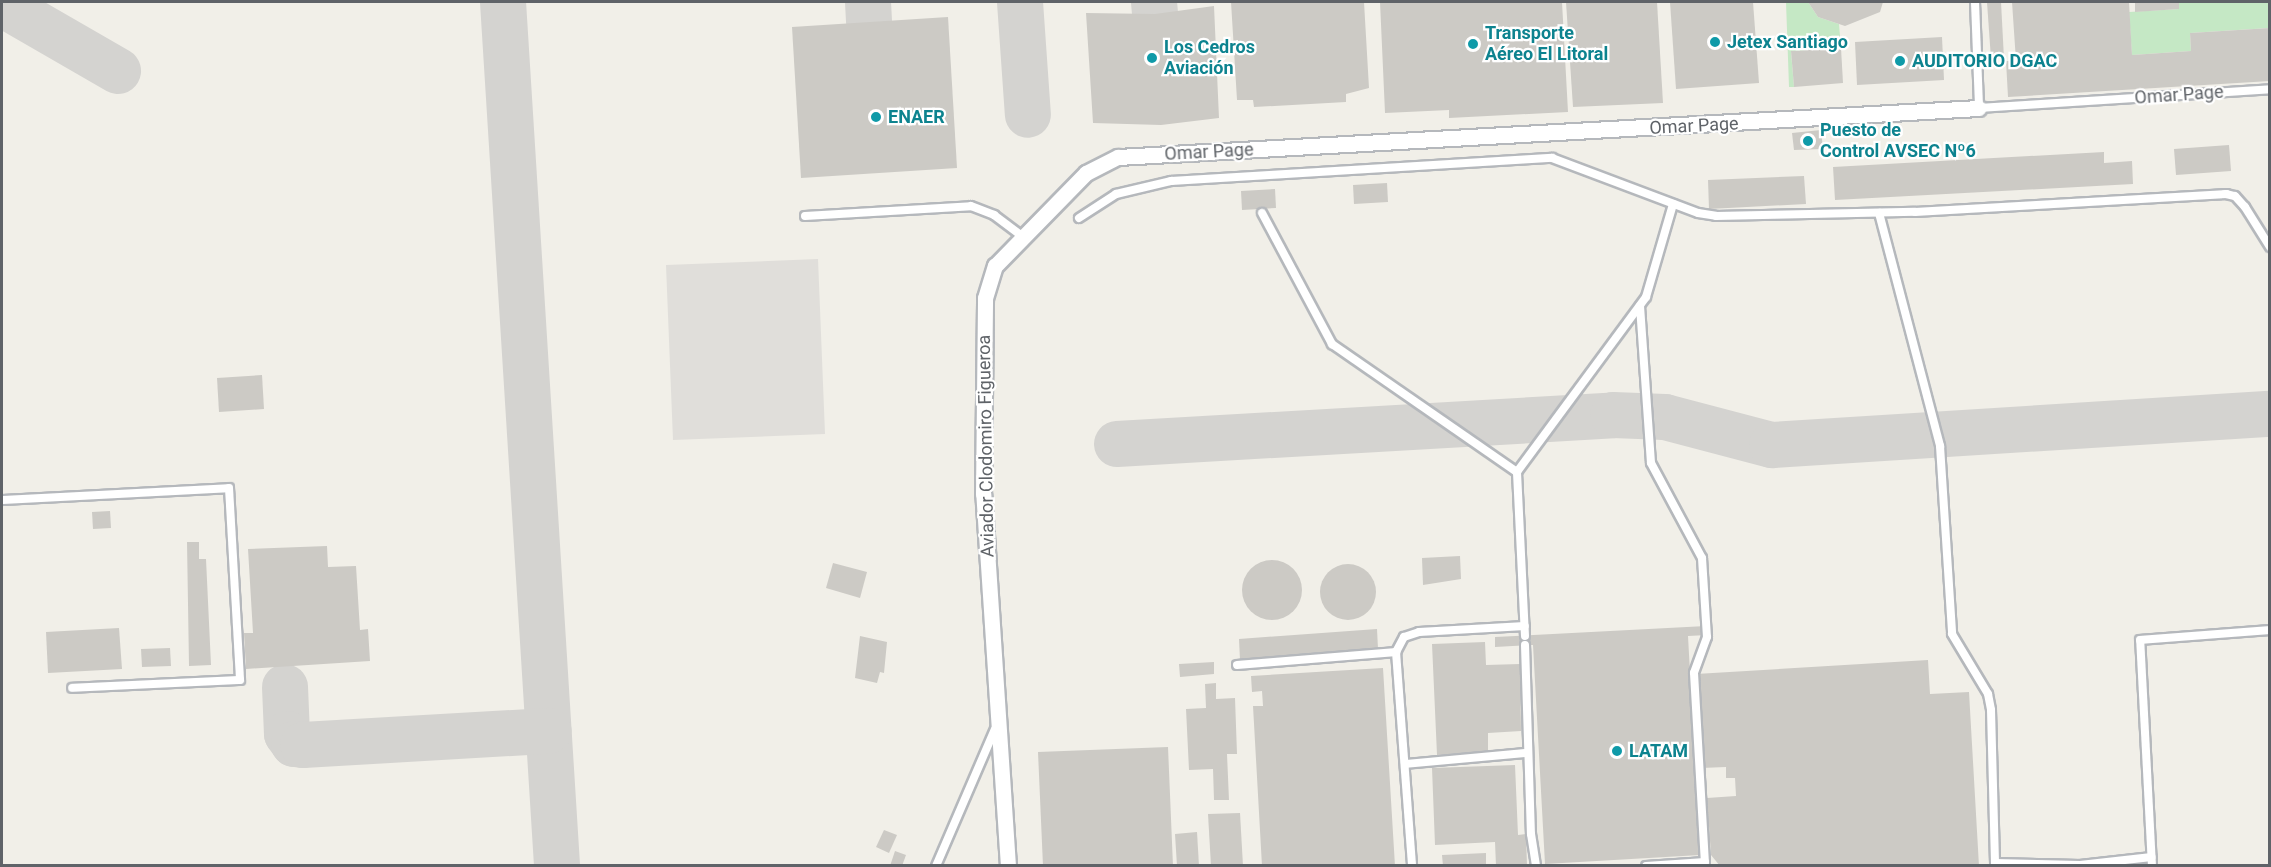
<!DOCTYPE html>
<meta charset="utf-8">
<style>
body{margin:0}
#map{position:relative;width:2271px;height:867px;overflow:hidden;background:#f1efe8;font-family:Roboto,sans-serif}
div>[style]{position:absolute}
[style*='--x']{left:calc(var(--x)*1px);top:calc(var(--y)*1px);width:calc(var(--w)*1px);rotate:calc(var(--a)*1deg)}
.industrial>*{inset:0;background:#e0deda}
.green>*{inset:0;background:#c5e8c5}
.taxiway>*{height:46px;margin:-23px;padding:0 23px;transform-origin:23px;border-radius:23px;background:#d4d3d0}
.building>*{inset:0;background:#cccac5}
.round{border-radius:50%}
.roads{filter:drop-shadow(2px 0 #b5b8bc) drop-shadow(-2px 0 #b5b8bc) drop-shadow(0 2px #b5b8bc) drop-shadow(0 -2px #b5b8bc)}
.lane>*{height:8px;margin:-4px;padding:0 4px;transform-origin:4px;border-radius:4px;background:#fff}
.street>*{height:15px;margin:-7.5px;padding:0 7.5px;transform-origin:7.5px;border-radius:7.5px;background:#fff}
.dots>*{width:16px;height:16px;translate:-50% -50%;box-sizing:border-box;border:3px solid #fff;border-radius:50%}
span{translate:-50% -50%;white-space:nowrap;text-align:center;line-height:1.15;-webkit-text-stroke:4.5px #fff;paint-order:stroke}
.culture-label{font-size:18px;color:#0d838f;font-weight:700}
.left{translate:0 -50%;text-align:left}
.street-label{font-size:18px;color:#5f6368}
.frame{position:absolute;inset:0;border:3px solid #5f6368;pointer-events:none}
</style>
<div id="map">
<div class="industrial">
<i style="clip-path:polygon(818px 259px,825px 434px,673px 440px,666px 265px)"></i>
</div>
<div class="green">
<i style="clip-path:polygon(1786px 2px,1808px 2px,1818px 17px,1839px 24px,1841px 48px,1791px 52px,1794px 87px,1789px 87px)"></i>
<i style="clip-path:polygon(2179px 2px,2269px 2px,2269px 28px,2190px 33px,2191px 51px,2132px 55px,2129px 12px,2179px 9px)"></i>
</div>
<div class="taxiway">
<i style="--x:503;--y:2;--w:866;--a:86.42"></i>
<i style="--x:868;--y:2;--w:20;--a:87"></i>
<i style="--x:1020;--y:2;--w:113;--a:86"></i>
<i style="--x:1154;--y:2;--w:12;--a:85"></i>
<i style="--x:2;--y:4;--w:134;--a:30"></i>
<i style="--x:1117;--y:444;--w:497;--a:-3.3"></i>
<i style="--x:1613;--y:415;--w:52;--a:2.2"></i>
<i style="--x:1665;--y:417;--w:111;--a:14.7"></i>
<i style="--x:1772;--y:445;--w:499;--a:-3.6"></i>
<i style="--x:285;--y:687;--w:47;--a:87.6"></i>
<i style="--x:287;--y:734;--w:12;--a:55"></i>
<i style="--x:294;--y:744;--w:9;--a:6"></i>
<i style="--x:303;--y:745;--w:246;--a:-3.3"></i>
</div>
<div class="building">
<i style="clip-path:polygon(1231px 2px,1364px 2px,1369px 88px,1346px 94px,1346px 102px,1254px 107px,1253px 100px,1237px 100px)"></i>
<i style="clip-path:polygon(1380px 2px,1562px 2px,1568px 112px,1449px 118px,1449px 110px,1385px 113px)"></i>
<i style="clip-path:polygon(1566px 2px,1657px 2px,1663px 103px,1573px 107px)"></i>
<i style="clip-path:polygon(1670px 2px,1753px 2px,1759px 83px,1676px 89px)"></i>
<i style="clip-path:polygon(1808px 2px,1883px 2px,1880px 12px,1845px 26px,1818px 17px)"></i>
<i style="clip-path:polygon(1987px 2px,2001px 2px,2004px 59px,1991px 59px)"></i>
<i style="clip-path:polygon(2012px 2px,2129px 2px,2132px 55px,2191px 51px,2190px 33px,2270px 28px,2270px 81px,2008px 97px,2006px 61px,2016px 61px)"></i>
<i style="clip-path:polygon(2135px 2px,2179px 2px,2179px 9px,2135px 12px)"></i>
<i style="clip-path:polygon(1214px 6px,1219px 118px,1161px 125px,1093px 123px,1086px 13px,1155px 14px)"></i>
<i style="clip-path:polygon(948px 17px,957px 168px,801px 178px,792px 27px)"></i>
<i style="clip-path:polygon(1942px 37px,1944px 80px,1857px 85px,1855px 42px)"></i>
<i style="clip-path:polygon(1841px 48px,1843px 83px,1794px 87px,1791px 51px)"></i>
<i style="clip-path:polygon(1821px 130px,1823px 149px,1794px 150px,1792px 133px)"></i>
<i style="clip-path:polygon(2229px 145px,2231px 171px,2176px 175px,2174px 149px)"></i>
<i style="clip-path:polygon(2104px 152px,2104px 163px,2132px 161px,2133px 184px,1835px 200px,1833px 167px)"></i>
<i style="clip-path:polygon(1804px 176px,1806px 204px,1709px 209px,1708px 180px)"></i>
<i style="clip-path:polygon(1387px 183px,1388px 202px,1354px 204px,1353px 185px)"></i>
<i style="clip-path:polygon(1275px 189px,1276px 208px,1242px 210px,1241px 191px)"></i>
<i style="clip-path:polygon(262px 375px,264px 409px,219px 412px,217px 378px)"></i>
<i style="clip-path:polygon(110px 511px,111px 528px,93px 529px,92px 512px)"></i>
<i style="clip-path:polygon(187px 542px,199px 542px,199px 559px,206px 559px,211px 665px,189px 666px)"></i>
<i style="clip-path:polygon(327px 546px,328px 567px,356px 566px,360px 630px,368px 629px,370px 661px,246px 669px,244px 633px,253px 633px,248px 549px)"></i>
<i style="clip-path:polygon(1460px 556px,1461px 579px,1423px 585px,1422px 558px)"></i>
<i class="round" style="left:1242px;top:560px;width:60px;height:60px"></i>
<i style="clip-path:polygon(833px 563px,867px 572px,860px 598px,826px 588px)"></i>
<i class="round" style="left:1320px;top:564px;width:56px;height:56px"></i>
<i style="clip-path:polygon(1706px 626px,1707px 635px,1688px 636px,1700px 855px,1545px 864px,1533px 645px,1495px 647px,1495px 637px)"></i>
<i style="clip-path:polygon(119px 628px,122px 669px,48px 673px,46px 632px)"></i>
<i style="clip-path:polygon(1377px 629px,1378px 649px,1240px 660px,1239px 639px)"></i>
<i style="clip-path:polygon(860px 636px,887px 642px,884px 673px,880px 672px,877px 683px,855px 678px)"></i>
<i style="clip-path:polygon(1485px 642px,1486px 665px,1520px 664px,1521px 731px,1488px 733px,1488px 751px,1437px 755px,1432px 644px)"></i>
<i style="clip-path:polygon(170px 648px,171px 666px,142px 667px,141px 649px)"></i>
<i style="clip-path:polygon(1928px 660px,1930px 694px,1969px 692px,1979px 866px,1720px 866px,1711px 855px,1707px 798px,1736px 796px,1735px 778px,1726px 778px,1726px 767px,1701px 768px,1696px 674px)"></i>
<i style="clip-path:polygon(1214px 662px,1214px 674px,1180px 677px,1179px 664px)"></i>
<i style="clip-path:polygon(1383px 668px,1395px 866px,1262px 866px,1253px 706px,1263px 706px,1262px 691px,1252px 692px,1251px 676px)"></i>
<i style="clip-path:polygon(1216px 683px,1216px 699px,1235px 698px,1237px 754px,1227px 754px,1229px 800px,1214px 800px,1213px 769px,1189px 770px,1186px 709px,1206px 708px,1205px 684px)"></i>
<i style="clip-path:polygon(1168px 747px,1173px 866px,1043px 866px,1038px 752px)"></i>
<i style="clip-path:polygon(1515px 765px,1518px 835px,1526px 834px,1527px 866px,1496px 866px,1495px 842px,1435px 845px,1432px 768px)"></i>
<i style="clip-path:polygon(1240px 813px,1243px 866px,1211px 866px,1208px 814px)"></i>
<i style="clip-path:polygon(884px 830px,897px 835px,889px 853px,876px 847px)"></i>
<i style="clip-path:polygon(1197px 832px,1199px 866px,1177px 866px,1175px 834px)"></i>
<i style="clip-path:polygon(895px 851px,906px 855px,902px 866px,890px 866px)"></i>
<i style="clip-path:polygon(1486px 853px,1486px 866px,1443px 866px,1442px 855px)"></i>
</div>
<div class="roads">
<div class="lane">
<i style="--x:1975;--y:2;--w:106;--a:87.8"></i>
<i style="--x:1979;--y:108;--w:292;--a:-3.7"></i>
<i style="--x:1262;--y:213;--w:149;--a:61.9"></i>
<i style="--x:1332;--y:344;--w:225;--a:34.7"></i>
<i style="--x:1879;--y:213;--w:241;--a:75.3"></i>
<i style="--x:1940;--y:446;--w:188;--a:86.3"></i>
<i style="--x:1952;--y:634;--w:70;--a:59"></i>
<i style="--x:1988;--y:694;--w:16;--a:79"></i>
<i style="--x:1991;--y:710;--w:156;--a:88.5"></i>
<i style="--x:805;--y:216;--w:166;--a:-3.4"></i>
<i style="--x:971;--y:206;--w:25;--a:21"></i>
<i style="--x:994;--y:215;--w:35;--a:37"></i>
<i style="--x:1079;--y:218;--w:44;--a:-33"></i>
<i style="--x:1116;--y:194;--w:57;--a:-13.3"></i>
<i style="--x:1171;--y:181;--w:382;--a:-3.5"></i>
<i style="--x:1552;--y:158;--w:156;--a:20.6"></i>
<i style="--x:1698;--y:213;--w:18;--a:9"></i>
<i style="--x:1716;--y:216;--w:199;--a:-1.2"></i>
<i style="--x:1915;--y:212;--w:312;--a:-3.3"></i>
<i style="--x:2226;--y:194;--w:9;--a:13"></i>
<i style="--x:2235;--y:196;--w:15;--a:48"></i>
<i style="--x:2245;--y:207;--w:47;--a:58"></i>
<i style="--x:1640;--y:306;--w:157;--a:86"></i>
<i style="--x:1651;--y:463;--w:108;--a:61.8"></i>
<i style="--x:1702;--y:558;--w:79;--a:86.4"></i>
<i style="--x:1707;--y:637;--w:38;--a:110"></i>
<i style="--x:1694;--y:673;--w:189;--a:86.7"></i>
<i style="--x:1705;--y:862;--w:59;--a:176.1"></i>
<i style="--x:2;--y:500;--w:227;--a:-3"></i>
<i style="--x:229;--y:488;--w:192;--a:86.7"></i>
<i style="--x:240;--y:680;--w:168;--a:177.3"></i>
<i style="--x:1525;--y:636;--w:164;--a:-92.8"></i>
<i style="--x:1517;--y:472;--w:217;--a:-53.6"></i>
<i style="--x:1646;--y:297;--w:97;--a:-73.8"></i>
<i style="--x:1525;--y:645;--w:189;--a:88.2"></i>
<i style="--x:1531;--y:834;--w:32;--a:81"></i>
<i style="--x:1396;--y:652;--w:17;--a:-62"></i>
<i style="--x:1404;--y:637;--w:16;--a:-18"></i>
<i style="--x:1419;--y:632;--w:106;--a:-3.2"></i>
<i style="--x:1237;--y:665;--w:160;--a:-4.7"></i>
<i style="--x:1396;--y:652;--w:215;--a:85.7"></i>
<i style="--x:1405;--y:764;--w:122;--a:-5.2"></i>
<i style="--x:1995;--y:863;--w:85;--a:1.3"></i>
<i style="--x:2080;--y:865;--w:72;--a:-6.3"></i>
<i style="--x:936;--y:866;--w:149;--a:-66.7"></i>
<i style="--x:2152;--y:866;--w:226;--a:-93"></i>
<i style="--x:2140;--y:640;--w:130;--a:-4.4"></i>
</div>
<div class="street">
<i style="--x:1008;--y:866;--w:373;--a:-93.8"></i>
<i style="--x:983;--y:494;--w:196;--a:-89.4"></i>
<i style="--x:985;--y:298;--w:34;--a:-73"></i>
<i style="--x:995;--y:266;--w:130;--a:-45.6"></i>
<i style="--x:1086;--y:173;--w:36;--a:-27"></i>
<i style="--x:1118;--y:157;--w:862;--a:-3.26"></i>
</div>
</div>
<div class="dots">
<i style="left:1715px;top:42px;background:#0f9aa8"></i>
<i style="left:1473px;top:44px;background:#0f9aa8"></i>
<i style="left:1152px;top:58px;background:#0f9aa8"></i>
<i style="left:1900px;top:61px;background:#0f9aa8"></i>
<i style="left:876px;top:117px;background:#0f9aa8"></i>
<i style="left:1808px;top:141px;background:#0f9aa8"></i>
<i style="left:1617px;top:751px;background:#0f9aa8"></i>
</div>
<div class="culture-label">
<span class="left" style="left:1485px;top:44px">Transporte<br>Aéreo El Litoral</span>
<span class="left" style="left:1727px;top:42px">Jetex Santiago</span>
<span class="left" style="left:1164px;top:58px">Los Cedros<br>Aviación</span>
<span class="left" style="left:1912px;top:61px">AUDITORIO DGAC</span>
<span class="left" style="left:888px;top:117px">ENAER</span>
<span class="left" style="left:1820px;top:141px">Puesto de<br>Control AVSEC Nº6</span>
<span class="left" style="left:1629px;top:751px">LATAM</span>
</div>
<div class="street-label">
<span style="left:2179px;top:95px;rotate:-4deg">Omar Page</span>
<span style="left:1694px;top:126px;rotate:-3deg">Omar Page</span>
<span style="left:1209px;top:152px;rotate:-3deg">Omar Page</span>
<span style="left:986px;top:446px;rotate:-91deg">Aviador Clodomiro Figueroa</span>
</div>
<div class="frame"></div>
</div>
